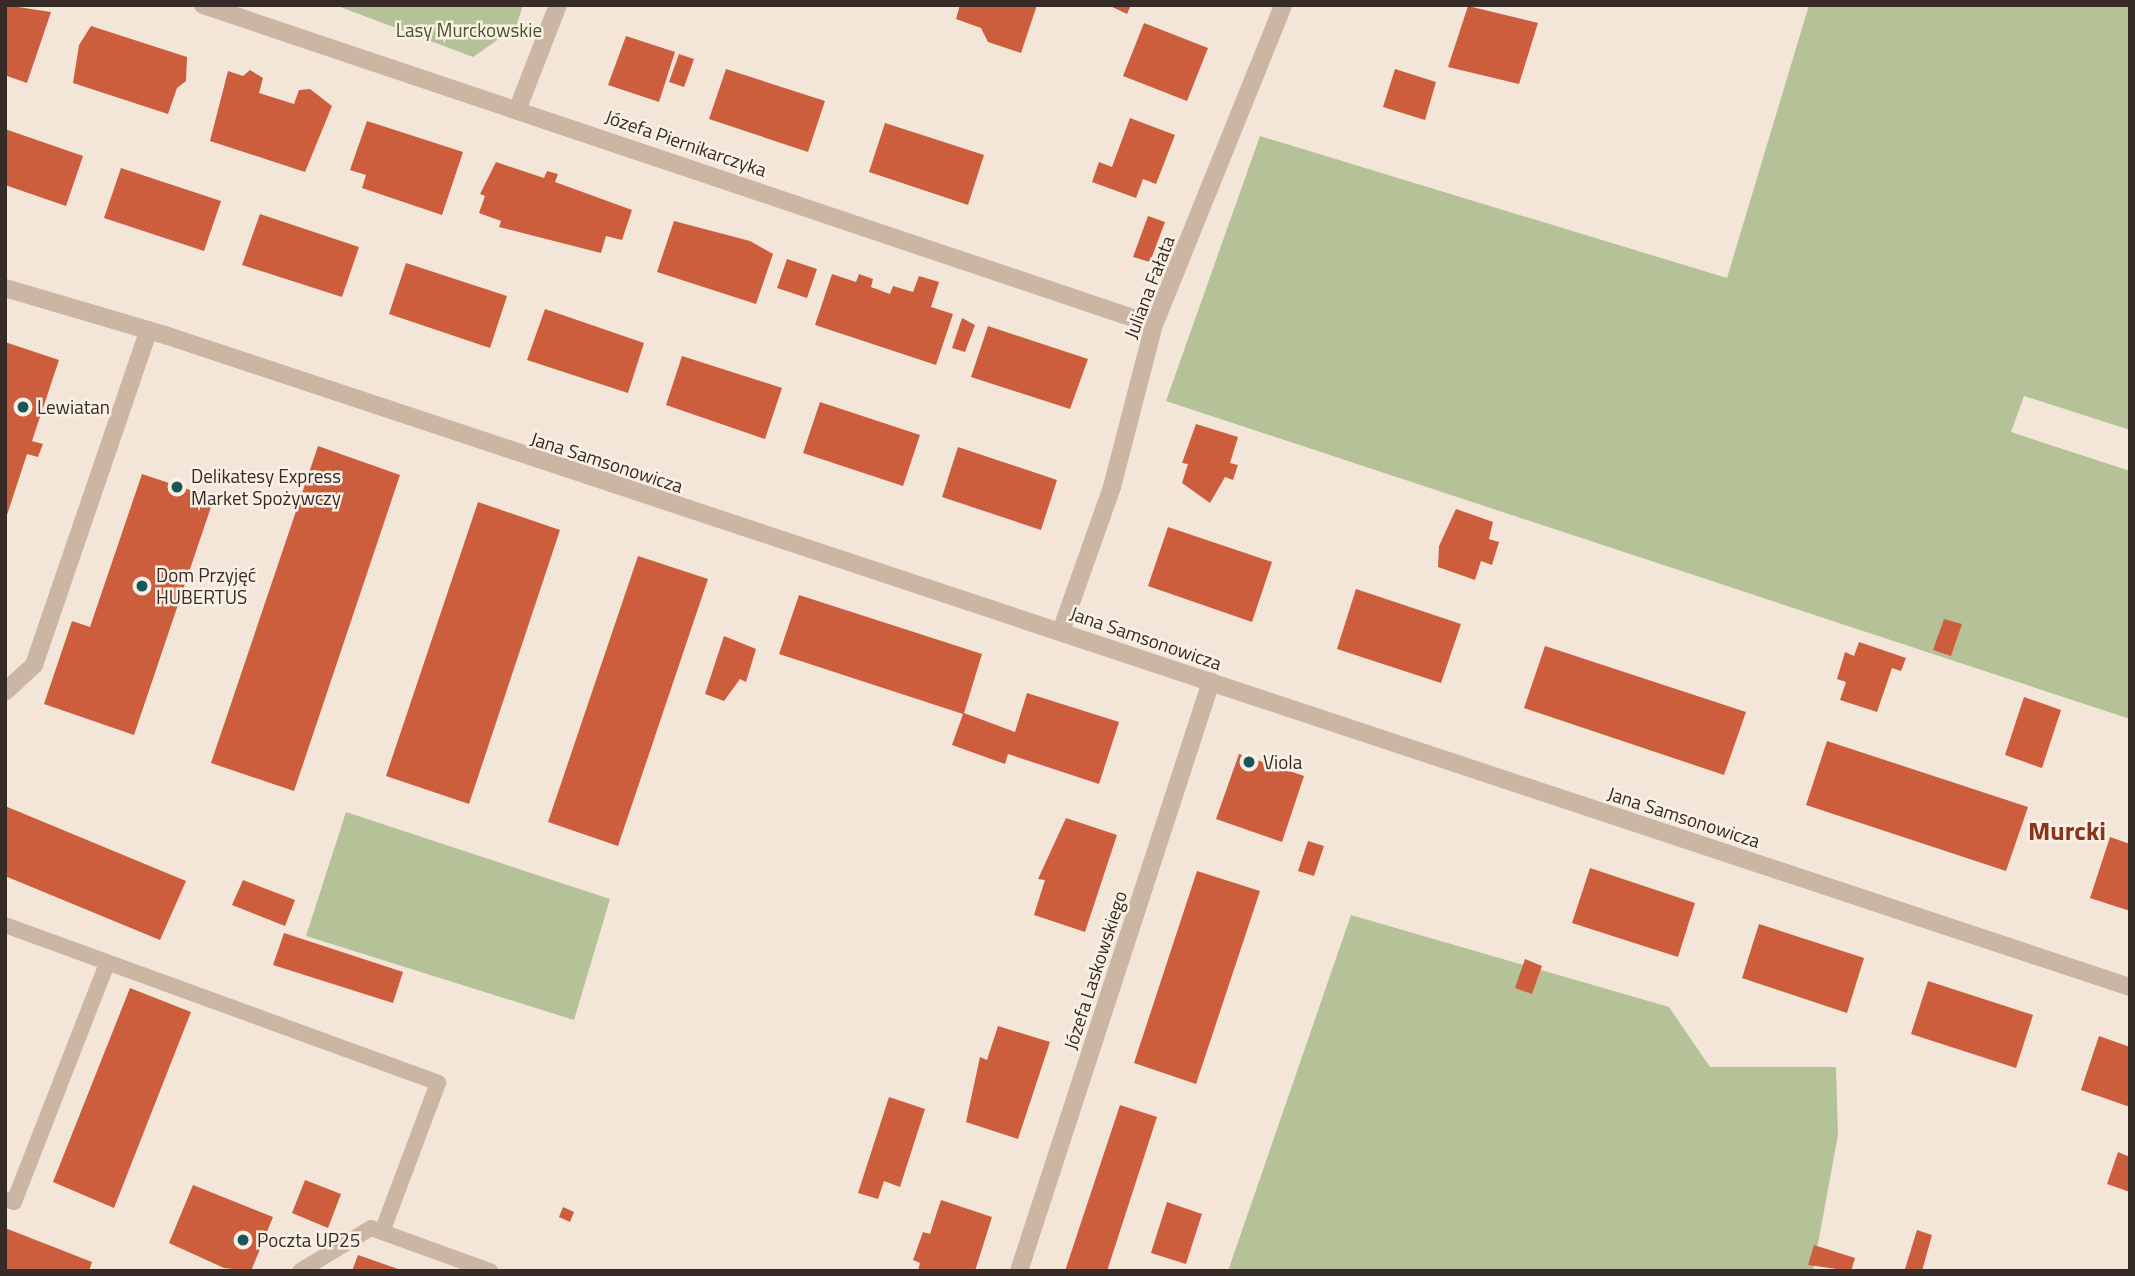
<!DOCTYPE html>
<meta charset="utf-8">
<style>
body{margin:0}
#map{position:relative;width:2135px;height:1276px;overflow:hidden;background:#f3e6d9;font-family:"Titillium Web",sans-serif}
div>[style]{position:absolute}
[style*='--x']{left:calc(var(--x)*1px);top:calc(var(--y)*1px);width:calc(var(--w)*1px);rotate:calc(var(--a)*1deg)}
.green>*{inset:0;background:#b5c298}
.building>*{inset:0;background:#cc5e3d}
.lane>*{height:16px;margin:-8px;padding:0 8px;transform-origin:8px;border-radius:8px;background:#cbb6a4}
.street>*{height:18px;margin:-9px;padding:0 9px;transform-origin:9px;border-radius:9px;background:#cbb6a4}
.dots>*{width:19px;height:19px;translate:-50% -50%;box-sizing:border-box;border:4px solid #faf0e5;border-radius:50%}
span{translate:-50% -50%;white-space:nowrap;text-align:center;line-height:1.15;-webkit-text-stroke:5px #faf0e5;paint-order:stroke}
.park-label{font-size:19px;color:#465629}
.street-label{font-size:19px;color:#362b26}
.poi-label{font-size:19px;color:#362b26}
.left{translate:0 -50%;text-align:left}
.district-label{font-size:26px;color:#8a341b;font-weight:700}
.frame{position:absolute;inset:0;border:7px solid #362b26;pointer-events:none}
</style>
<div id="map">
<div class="green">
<i style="clip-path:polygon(335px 5px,523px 5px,516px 27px,473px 57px)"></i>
<i style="clip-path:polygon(1809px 5px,2130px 5px,2130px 430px,2024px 396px,2011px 432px,2130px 471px,2130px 719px,1166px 401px,1260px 136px,1727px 278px)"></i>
<i style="clip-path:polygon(346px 812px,610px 899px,574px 1020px,306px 936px)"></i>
<i style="clip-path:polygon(1351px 915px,1669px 1007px,1710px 1067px,1836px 1067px,1838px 1135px,1813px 1271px,1228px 1271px)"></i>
</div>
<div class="building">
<i style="clip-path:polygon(5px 5px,51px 12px,27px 83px,7px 76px)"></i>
<i style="clip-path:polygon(960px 5px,1037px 5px,1021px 53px,988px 42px,981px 28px,956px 19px)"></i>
<i style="clip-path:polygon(1108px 5px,1131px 5px,1127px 14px)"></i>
<i style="clip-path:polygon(1468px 6px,1538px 23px,1519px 84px,1448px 67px)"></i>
<i style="clip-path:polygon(1144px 23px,1208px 48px,1187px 101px,1123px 76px)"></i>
<i style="clip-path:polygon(91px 26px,187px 57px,186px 81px,177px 88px,168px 114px,73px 83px,79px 45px)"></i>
<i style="clip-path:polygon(626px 36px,675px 52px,659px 102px,608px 85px)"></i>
<i style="clip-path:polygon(679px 54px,694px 59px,684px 87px,669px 82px)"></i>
<i style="clip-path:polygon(726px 69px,825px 101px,808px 152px,709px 119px)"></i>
<i style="clip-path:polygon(1395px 69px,1436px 82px,1425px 120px,1383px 107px)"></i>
<i style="clip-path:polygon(250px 70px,263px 78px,259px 93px,294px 104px,299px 90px,310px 89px,332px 106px,305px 172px,210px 141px,228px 71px,243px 76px)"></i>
<i style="clip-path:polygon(1130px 118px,1175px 135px,1156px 184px,1143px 179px,1136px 198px,1092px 182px,1099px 162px,1112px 167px)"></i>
<i style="clip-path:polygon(367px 121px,463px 152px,442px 215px,362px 188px,366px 175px,350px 170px)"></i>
<i style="clip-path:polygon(885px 123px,984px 155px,968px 205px,869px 172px)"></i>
<i style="clip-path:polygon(5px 129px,83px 156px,66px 206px,5px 185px)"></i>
<i style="clip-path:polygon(496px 162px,544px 178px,547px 171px,558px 174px,555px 182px,632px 210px,622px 240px,606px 236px,601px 253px,499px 227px,501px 221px,479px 213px,485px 196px,480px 194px)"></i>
<i style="clip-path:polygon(121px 168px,221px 201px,204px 251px,104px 218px)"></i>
<i style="clip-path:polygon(260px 214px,359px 247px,342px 297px,242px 265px)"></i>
<i style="clip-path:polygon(1148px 216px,1165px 222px,1150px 262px,1133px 257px)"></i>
<i style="clip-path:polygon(674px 221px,750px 241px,773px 254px,756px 304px,657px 272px)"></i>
<i style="clip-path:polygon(787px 259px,817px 269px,807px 298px,777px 288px)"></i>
<i style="clip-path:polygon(406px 263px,507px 296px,490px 348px,389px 314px)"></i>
<i style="clip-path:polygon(832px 274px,856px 282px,859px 274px,873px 279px,871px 287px,890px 294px,893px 286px,913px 292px,919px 276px,939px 282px,931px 307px,953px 314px,936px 365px,815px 325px)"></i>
<i style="clip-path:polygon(545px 309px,644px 343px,628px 393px,527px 360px)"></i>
<i style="clip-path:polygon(962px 318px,975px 325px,965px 352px,952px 348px)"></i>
<i style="clip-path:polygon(988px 326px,1088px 359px,1070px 409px,971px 377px)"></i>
<i style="clip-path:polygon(5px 342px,59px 360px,32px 441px,43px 444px,38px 457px,27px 454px,6px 518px)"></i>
<i style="clip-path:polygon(682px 356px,782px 388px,765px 439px,666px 405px)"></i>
<i style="clip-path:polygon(820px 402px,920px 435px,903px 486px,803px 453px)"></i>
<i style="clip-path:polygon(1196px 424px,1238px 437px,1230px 463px,1238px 465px,1233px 480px,1225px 477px,1210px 503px,1182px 483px,1188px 464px,1182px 463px)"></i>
<i style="clip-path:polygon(318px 446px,400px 475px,294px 791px,211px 763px)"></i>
<i style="clip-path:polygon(958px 447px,1057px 480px,1041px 530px,942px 497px)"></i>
<i style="clip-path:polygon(142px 474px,214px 498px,134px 735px,44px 704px,72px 621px,90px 627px)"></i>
<i style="clip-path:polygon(478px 502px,560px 530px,469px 804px,386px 776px)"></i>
<i style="clip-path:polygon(1456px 509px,1493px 522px,1489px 539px,1499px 542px,1492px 565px,1481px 561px,1475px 580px,1438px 567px,1439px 546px)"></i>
<i style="clip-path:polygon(1168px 527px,1272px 562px,1252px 622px,1148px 586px)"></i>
<i style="clip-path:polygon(638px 556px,708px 579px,618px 846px,548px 822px)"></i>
<i style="clip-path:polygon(1356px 589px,1461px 624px,1441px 683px,1337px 649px)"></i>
<i style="clip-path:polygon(799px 595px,982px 654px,964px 713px,1015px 732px,1027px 693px,1119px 722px,1099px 784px,1008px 754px,1005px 764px,952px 745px,963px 714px,779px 654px)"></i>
<i style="clip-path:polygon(1944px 619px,1962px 624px,1951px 656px,1933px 650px)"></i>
<i style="clip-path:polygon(724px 636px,756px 649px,746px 682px,740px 679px,724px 701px,705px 694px)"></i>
<i style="clip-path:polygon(1859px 642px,1906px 658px,1901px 671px,1892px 668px,1877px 712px,1840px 700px,1846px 682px,1837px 679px,1845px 652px,1854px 656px)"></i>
<i style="clip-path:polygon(1545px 646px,1746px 712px,1724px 775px,1524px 708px)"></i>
<i style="clip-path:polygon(2024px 697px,2061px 710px,2042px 768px,2005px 755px)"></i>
<i style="clip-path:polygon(1827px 741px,2028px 807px,2006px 871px,1806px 805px)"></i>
<i style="clip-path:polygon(1239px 754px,1304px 776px,1282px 842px,1216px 819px)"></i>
<i style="clip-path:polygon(5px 806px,186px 881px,160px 940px,5px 876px)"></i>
<i style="clip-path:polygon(1066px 818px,1117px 835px,1085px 932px,1034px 915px,1045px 880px,1038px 879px)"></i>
<i style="clip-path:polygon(2110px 837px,2130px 844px,2130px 911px,2090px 898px)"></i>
<i style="clip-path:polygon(1308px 841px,1324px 846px,1314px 876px,1298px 871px)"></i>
<i style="clip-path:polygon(1590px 868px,1695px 903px,1678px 957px,1572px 923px)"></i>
<i style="clip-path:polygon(1197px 871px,1260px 891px,1196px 1084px,1134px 1063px)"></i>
<i style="clip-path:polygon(243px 880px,295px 900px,285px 926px,232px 905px)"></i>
<i style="clip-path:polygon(1759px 924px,1864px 958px,1847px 1013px,1742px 978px)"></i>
<i style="clip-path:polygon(284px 933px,403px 972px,393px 1003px,273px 965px)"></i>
<i style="clip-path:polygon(1525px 959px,1542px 966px,1532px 994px,1515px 988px)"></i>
<i style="clip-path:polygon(1928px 981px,2033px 1015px,2016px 1068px,1911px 1034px)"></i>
<i style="clip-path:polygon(130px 988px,191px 1012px,114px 1208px,53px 1182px)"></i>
<i style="clip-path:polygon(998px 1026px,1050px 1042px,1018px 1139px,966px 1122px,980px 1057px,987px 1060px)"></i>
<i style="clip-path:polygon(2099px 1036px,2130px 1047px,2130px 1107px,2081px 1090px)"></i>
<i style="clip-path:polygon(889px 1097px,925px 1109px,900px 1187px,884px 1181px,878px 1199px,858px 1193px)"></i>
<i style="clip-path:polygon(1120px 1105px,1157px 1117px,1107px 1271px,1065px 1271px)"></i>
<i style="clip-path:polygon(2118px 1152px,2130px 1157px,2130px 1192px,2107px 1184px)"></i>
<i style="clip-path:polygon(305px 1180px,341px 1194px,328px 1228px,292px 1213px)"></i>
<i style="clip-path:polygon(193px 1185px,273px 1217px,251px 1271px,224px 1268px,169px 1243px)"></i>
<i style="clip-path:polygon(941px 1200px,992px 1217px,975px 1271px,918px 1271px,920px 1263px,913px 1260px,923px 1232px,930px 1234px)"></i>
<i style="clip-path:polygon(1167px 1202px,1202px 1214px,1186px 1264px,1151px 1253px)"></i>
<i style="clip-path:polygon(563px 1207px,574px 1212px,570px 1222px,559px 1217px)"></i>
<i style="clip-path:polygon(5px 1228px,92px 1262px,89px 1271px,5px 1271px)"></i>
<i style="clip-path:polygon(1917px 1230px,1932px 1235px,1922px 1271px,1905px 1269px)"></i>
<i style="clip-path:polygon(1814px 1245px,1855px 1258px,1851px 1271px,1808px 1265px)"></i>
<i style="clip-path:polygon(358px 1255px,401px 1270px,401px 1271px,352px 1271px)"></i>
</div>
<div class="lane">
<i style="--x:5;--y:925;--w:461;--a:20"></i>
<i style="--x:438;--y:1083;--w:159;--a:110.6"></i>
<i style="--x:5;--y:1199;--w:9;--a:18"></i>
<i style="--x:14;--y:1202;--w:253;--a:-68.7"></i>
<i style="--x:300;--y:1271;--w:83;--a:-31.2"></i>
<i style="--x:371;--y:1228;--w:127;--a:19.9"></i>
</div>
<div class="street">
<i style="--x:203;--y:5;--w:1003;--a:18.6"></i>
<i style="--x:518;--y:108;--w:110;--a:-68.8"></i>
<i style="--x:5;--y:288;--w:170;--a:16.4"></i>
<i style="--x:168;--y:336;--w:2067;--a:18.36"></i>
<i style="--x:1061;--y:631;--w:153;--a:-70.5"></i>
<i style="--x:1112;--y:487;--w:167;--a:-75.5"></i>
<i style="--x:1154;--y:325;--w:345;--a:-68"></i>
<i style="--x:5;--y:692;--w:40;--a:-43"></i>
<i style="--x:34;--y:665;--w:354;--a:-71.1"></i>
<i style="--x:1019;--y:1271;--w:620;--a:-71.95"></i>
</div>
<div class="dots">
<i style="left:23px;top:407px;background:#1a575a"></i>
<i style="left:177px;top:487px;background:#1a575a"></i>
<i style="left:142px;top:586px;background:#1a575a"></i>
<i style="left:1249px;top:762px;background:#1a575a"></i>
<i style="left:243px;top:1240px;background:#1a575a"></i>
</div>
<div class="park-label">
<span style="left:469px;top:30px">Lasy Murckowskie</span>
</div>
<div class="street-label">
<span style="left:686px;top:143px;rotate:19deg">Józefa Piernikarczyka</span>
<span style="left:1149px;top:287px;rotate:-69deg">Juliana Fałata</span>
<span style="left:607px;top:462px;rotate:18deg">Jana Samsonowicza</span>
<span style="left:1146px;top:638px;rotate:19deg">Jana Samsonowicza</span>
<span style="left:1684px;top:817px;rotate:18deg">Jana Samsonowicza</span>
<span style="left:1095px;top:970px;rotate:-72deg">Józefa Laskowskiego</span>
</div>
<div class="poi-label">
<span class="left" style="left:37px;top:407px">Lewiatan</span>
<span class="left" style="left:191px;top:487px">Delikatesy Express<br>Market Spożywczy</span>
<span class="left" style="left:156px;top:586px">Dom Przyjęć<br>HUBERTUS</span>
<span class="left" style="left:1263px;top:762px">Viola</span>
<span class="left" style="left:257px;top:1240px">Poczta UP25</span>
</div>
<div class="district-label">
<span style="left:2067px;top:831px">Murcki</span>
</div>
<div class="frame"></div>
</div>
